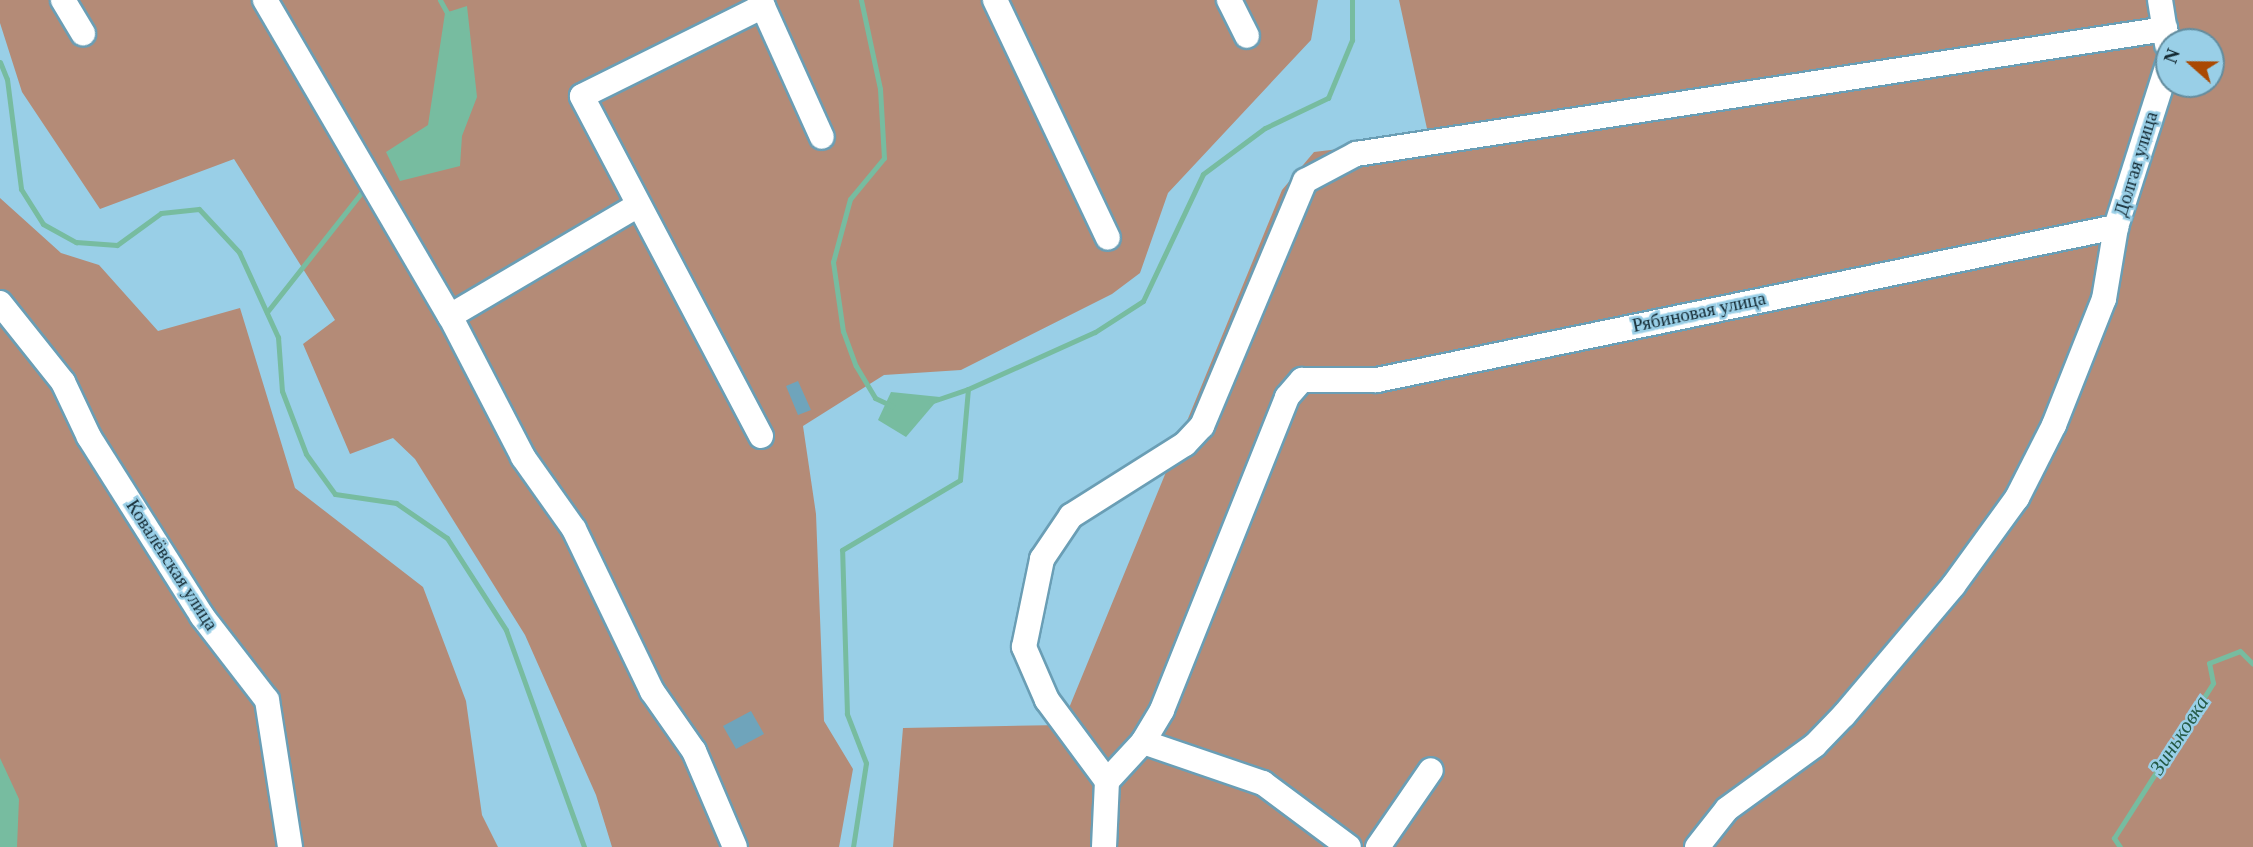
<!DOCTYPE html>
<meta charset="utf-8">
<style>
body{margin:0}
#map{position:relative;width:2253px;height:847px;overflow:hidden;background:#99cfe7;font-family:Georgia,serif}
div>[style]{position:absolute}
[style*='--x']{left:calc(var(--x)*1px);top:calc(var(--y)*1px);width:calc(var(--w)*1px);rotate:calc(var(--a)*1deg)}
.green>*{inset:0;background:#b48b77}
.water>*{inset:0;background:#77bca0}
.stream>*{height:5px;margin:-2.5px;padding:0 2.5px;transform-origin:2.5px;border-radius:2.5px;background:#77bca0}
.building>*{inset:0;background:#6fa4bb}
.roads{filter:drop-shadow(2px 0 #6a9eb5) drop-shadow(-2px 0 #6a9eb5) drop-shadow(0 2px #6a9eb5) drop-shadow(0 -2px #6a9eb5)}
.minor>*{height:24px;margin:-12px;padding:0 12px;transform-origin:12px;border-radius:12px;background:#fff}
span{translate:-50% -50%;white-space:nowrap;text-align:center;line-height:1.15;-webkit-text-stroke:5px #99cfe7;paint-order:stroke}
.street-label{font-size:19px;color:#132932}
.water-label{font-size:21px;color:#245b47;font-style:italic}
.north{position:absolute;left:2155px;top:28px;width:70px;height:70px;box-sizing:border-box;background:#99cfe7;border:2px solid #638d9f;border-radius:50%;rotate:291deg;font-size:19px;font-weight:700;line-height:28px;text-align:center;color:#132932}
.north::after{content:'';display:block;margin:auto;width:24px;height:32px;background:#aa4902;clip-path:polygon(50% 0,100% 100%,50% 72%,0 100%)}
</style>
<div id="map">
<div class="green">
<i style="clip-path:polygon(0 0,1318px 0,1311px 40px,1168px 193px,1140px 273px,1112px 294px,961px 370px,884px 375px,803px 426px,816px 514px,824px 721px,853px 769px,839px 847px,612px 847px,596px 795px,525px 635px,415px 459px,393px 438px,350px 454px,303px 344px,335px 320px,234px 159px,100px 209px,22px 92px,0 23px)"></i>
<i style="clip-path:polygon(evenodd,1399px 0,2253px 0,2253px 847px,893px 847px,903px 728px,1062px 725px,1282px 190px,1314px 152px,1429px 138px,1399px 0,2169px 42px,2211px 42px,2211px 84px,2169px 84px,2169px 42px)"></i>
<i style="clip-path:polygon(0 198px,61px 253px,99px 265px,158px 331px,240px 308px,295px 488px,423px 587px,466px 701px,482px 815px,498px 847px,0 847px)"></i>
</div>
<div class="water">
<i style="clip-path:polygon(467px 6px,477px 97px,462px 136px,460px 166px,400px 181px,386px 152px,428px 125px,445px 13px)"></i>
<i style="clip-path:polygon(891px 392px,940px 397px,906px 437px,878px 420px)"></i>
<i style="clip-path:polygon(0 758px,19px 799px,17px 847px,0 847px)"></i>
</div>
<div class="stream">
<i style="--x:440;--y:0;--w:18;--a:61"></i>
<i style="--x:861;--y:0;--w:91;--a:77.9"></i>
<i style="--x:880;--y:89;--w:69;--a:86.7"></i>
<i style="--x:884;--y:158;--w:53;--a:129.7"></i>
<i style="--x:850;--y:199;--w:65;--a:105.1"></i>
<i style="--x:833;--y:262;--w:70;--a:81.8"></i>
<i style="--x:843;--y:331;--w:37;--a:70"></i>
<i style="--x:856;--y:366;--w:37;--a:59"></i>
<i style="--x:875;--y:398;--w:19;--a:25"></i>
<i style="--x:0;--y:62;--w:18;--a:68"></i>
<i style="--x:7;--y:79;--w:111;--a:82.7"></i>
<i style="--x:21;--y:189;--w:41;--a:57.8"></i>
<i style="--x:43;--y:224;--w:38;--a:29"></i>
<i style="--x:76;--y:242;--w:41;--a:4.2"></i>
<i style="--x:117;--y:245;--w:54;--a:-36"></i>
<i style="--x:161;--y:213;--w:38;--a:-6"></i>
<i style="--x:199;--y:209;--w:59;--a:47.1"></i>
<i style="--x:239;--y:252;--w:94;--a:65.4"></i>
<i style="--x:278;--y:337;--w:54;--a:85.8"></i>
<i style="--x:282;--y:391;--w:67;--a:69.1"></i>
<i style="--x:306;--y:454;--w:49;--a:54.1"></i>
<i style="--x:335;--y:494;--w:62;--a:8.4"></i>
<i style="--x:396;--y:503;--w:62;--a:34.5"></i>
<i style="--x:447;--y:538;--w:109;--a:57.3"></i>
<i style="--x:506;--y:630;--w:231;--a:70.2"></i>
<i style="--x:267;--y:312;--w:152;--a:-51.7"></i>
<i style="--x:930;--y:402;--w:40;--a:-18.9"></i>
<i style="--x:853;--y:847;--w:85;--a:-81.2"></i>
<i style="--x:866;--y:763;--w:53;--a:-111.2"></i>
<i style="--x:847;--y:714;--w:164;--a:-91.7"></i>
<i style="--x:842;--y:550;--w:137;--a:-30.7"></i>
<i style="--x:960;--y:480;--w:91;--a:-85"></i>
<i style="--x:968;--y:389;--w:139;--a:-24.2"></i>
<i style="--x:1095;--y:332;--w:57;--a:-32.9"></i>
<i style="--x:1143;--y:301;--w:140;--a:-64.7"></i>
<i style="--x:1203;--y:174;--w:77;--a:-36.6"></i>
<i style="--x:1265;--y:128;--w:70;--a:-25.5"></i>
<i style="--x:1328;--y:98;--w:63;--a:-67.5"></i>
<i style="--x:1352;--y:40;--w:40;--a:-90"></i>
<i style="--x:2120;--y:847;--w:11;--a:-124"></i>
<i style="--x:2114;--y:838;--w:184;--a:-57.4"></i>
<i style="--x:2213;--y:683;--w:20;--a:-101"></i>
<i style="--x:2209;--y:663;--w:33;--a:-21"></i>
<i style="--x:2240;--y:651;--w:18;--a:45"></i>
</div>
<div class="building">
<i style="clip-path:polygon(798px 381px,811px 410px,798px 415px,786px 386px)"></i>
<i style="clip-path:polygon(751px 711px,764px 734px,736px 749px,723px 726px)"></i>
</div>
<div class="roads">
<div class="minor">
<i style="--x:63;--y:0;--w:39;--a:59"></i>
<i style="--x:265;--y:0;--w:366;--a:59.7"></i>
<i style="--x:450;--y:316;--w:159;--a:62.6"></i>
<i style="--x:523;--y:457;--w:88;--a:54.7"></i>
<i style="--x:574;--y:529;--w:180;--a:64.3"></i>
<i style="--x:652;--y:691;--w:73;--a:55"></i>
<i style="--x:694;--y:751;--w:104;--a:66.9"></i>
<i style="--x:760;--y:0;--w:150;--a:65.7"></i>
<i style="--x:995;--y:0;--w:263;--a:64.6"></i>
<i style="--x:1229;--y:0;--w:40;--a:63.4"></i>
<i style="--x:2160;--y:0;--w:45;--a:81"></i>
<i style="--x:0;--y:303;--w:101;--a:51.4"></i>
<i style="--x:63;--y:382;--w:61;--a:64.7"></i>
<i style="--x:89;--y:437;--w:212;--a:57.7"></i>
<i style="--x:202;--y:616;--w:106;--a:52.3"></i>
<i style="--x:267;--y:700;--w:149;--a:81.1"></i>
<i style="--x:450;--y:316;--w:217;--a:-30.5"></i>
<i style="--x:761;--y:436;--w:384;--a:-117.8"></i>
<i style="--x:582;--y:96;--w:202;--a:-26.4"></i>
<i style="--x:1143;--y:742;--w:127;--a:18.9"></i>
<i style="--x:1263;--y:783;--w:107;--a:36.7"></i>
<i style="--x:1107;--y:781;--w:53;--a:-47.3"></i>
<i style="--x:1143;--y:742;--w:37;--a:-59"></i>
<i style="--x:1162;--y:710;--w:337;--a:-68.2"></i>
<i style="--x:1287;--y:397;--w:23;--a:-49"></i>
<i style="--x:1302;--y:380;--w:75;--a:0"></i>
<i style="--x:1377;--y:380;--w:755;--a:-11.7"></i>
<i style="--x:1104;--y:847;--w:66;--a:-87.4"></i>
<i style="--x:1107;--y:781;--w:101;--a:-126.5"></i>
<i style="--x:1047;--y:700;--w:58;--a:-113.5"></i>
<i style="--x:1024;--y:647;--w:90;--a:-78.4"></i>
<i style="--x:1042;--y:559;--w:52;--a:-56"></i>
<i style="--x:1071;--y:516;--w:135;--a:-32.3"></i>
<i style="--x:1185;--y:444;--w:25;--a:-47"></i>
<i style="--x:1202;--y:426;--w:266;--a:-67.2"></i>
<i style="--x:1305;--y:181;--w:58;--a:-27.9"></i>
<i style="--x:1356;--y:154;--w:819;--a:-8.78"></i>
<i style="--x:1378;--y:847;--w:93;--a:-55.5"></i>
<i style="--x:1697;--y:847;--w:48;--a:-51.7"></i>
<i style="--x:1727;--y:809;--w:109;--a:-36"></i>
<i style="--x:1815;--y:745;--w:42;--a:-46"></i>
<i style="--x:1844;--y:715;--w:169;--a:-49.8"></i>
<i style="--x:1953;--y:586;--w:109;--a:-54"></i>
<i style="--x:2017;--y:498;--w:82;--a:-63.1"></i>
<i style="--x:2054;--y:425;--w:136;--a:-68.4"></i>
<i style="--x:2104;--y:299;--w:73;--a:-80.5"></i>
<i style="--x:2116;--y:227;--w:174;--a:-72.3"></i>
</div>
</div>
<div class="street-label">
<span style="left:2136px;top:164px;rotate:-73deg">Долгая улица</span>
<span style="left:1699px;top:312px;rotate:-12deg">Рябиновая улица</span>
<span style="left:172px;top:565px;rotate:57deg">Ковалёвская улица</span>
</div>
<div class="water-label">
<span style="left:2179px;top:735px;rotate:-57deg">Зиньковка</span>
</div>
<div class="north">N</div>
</div>
